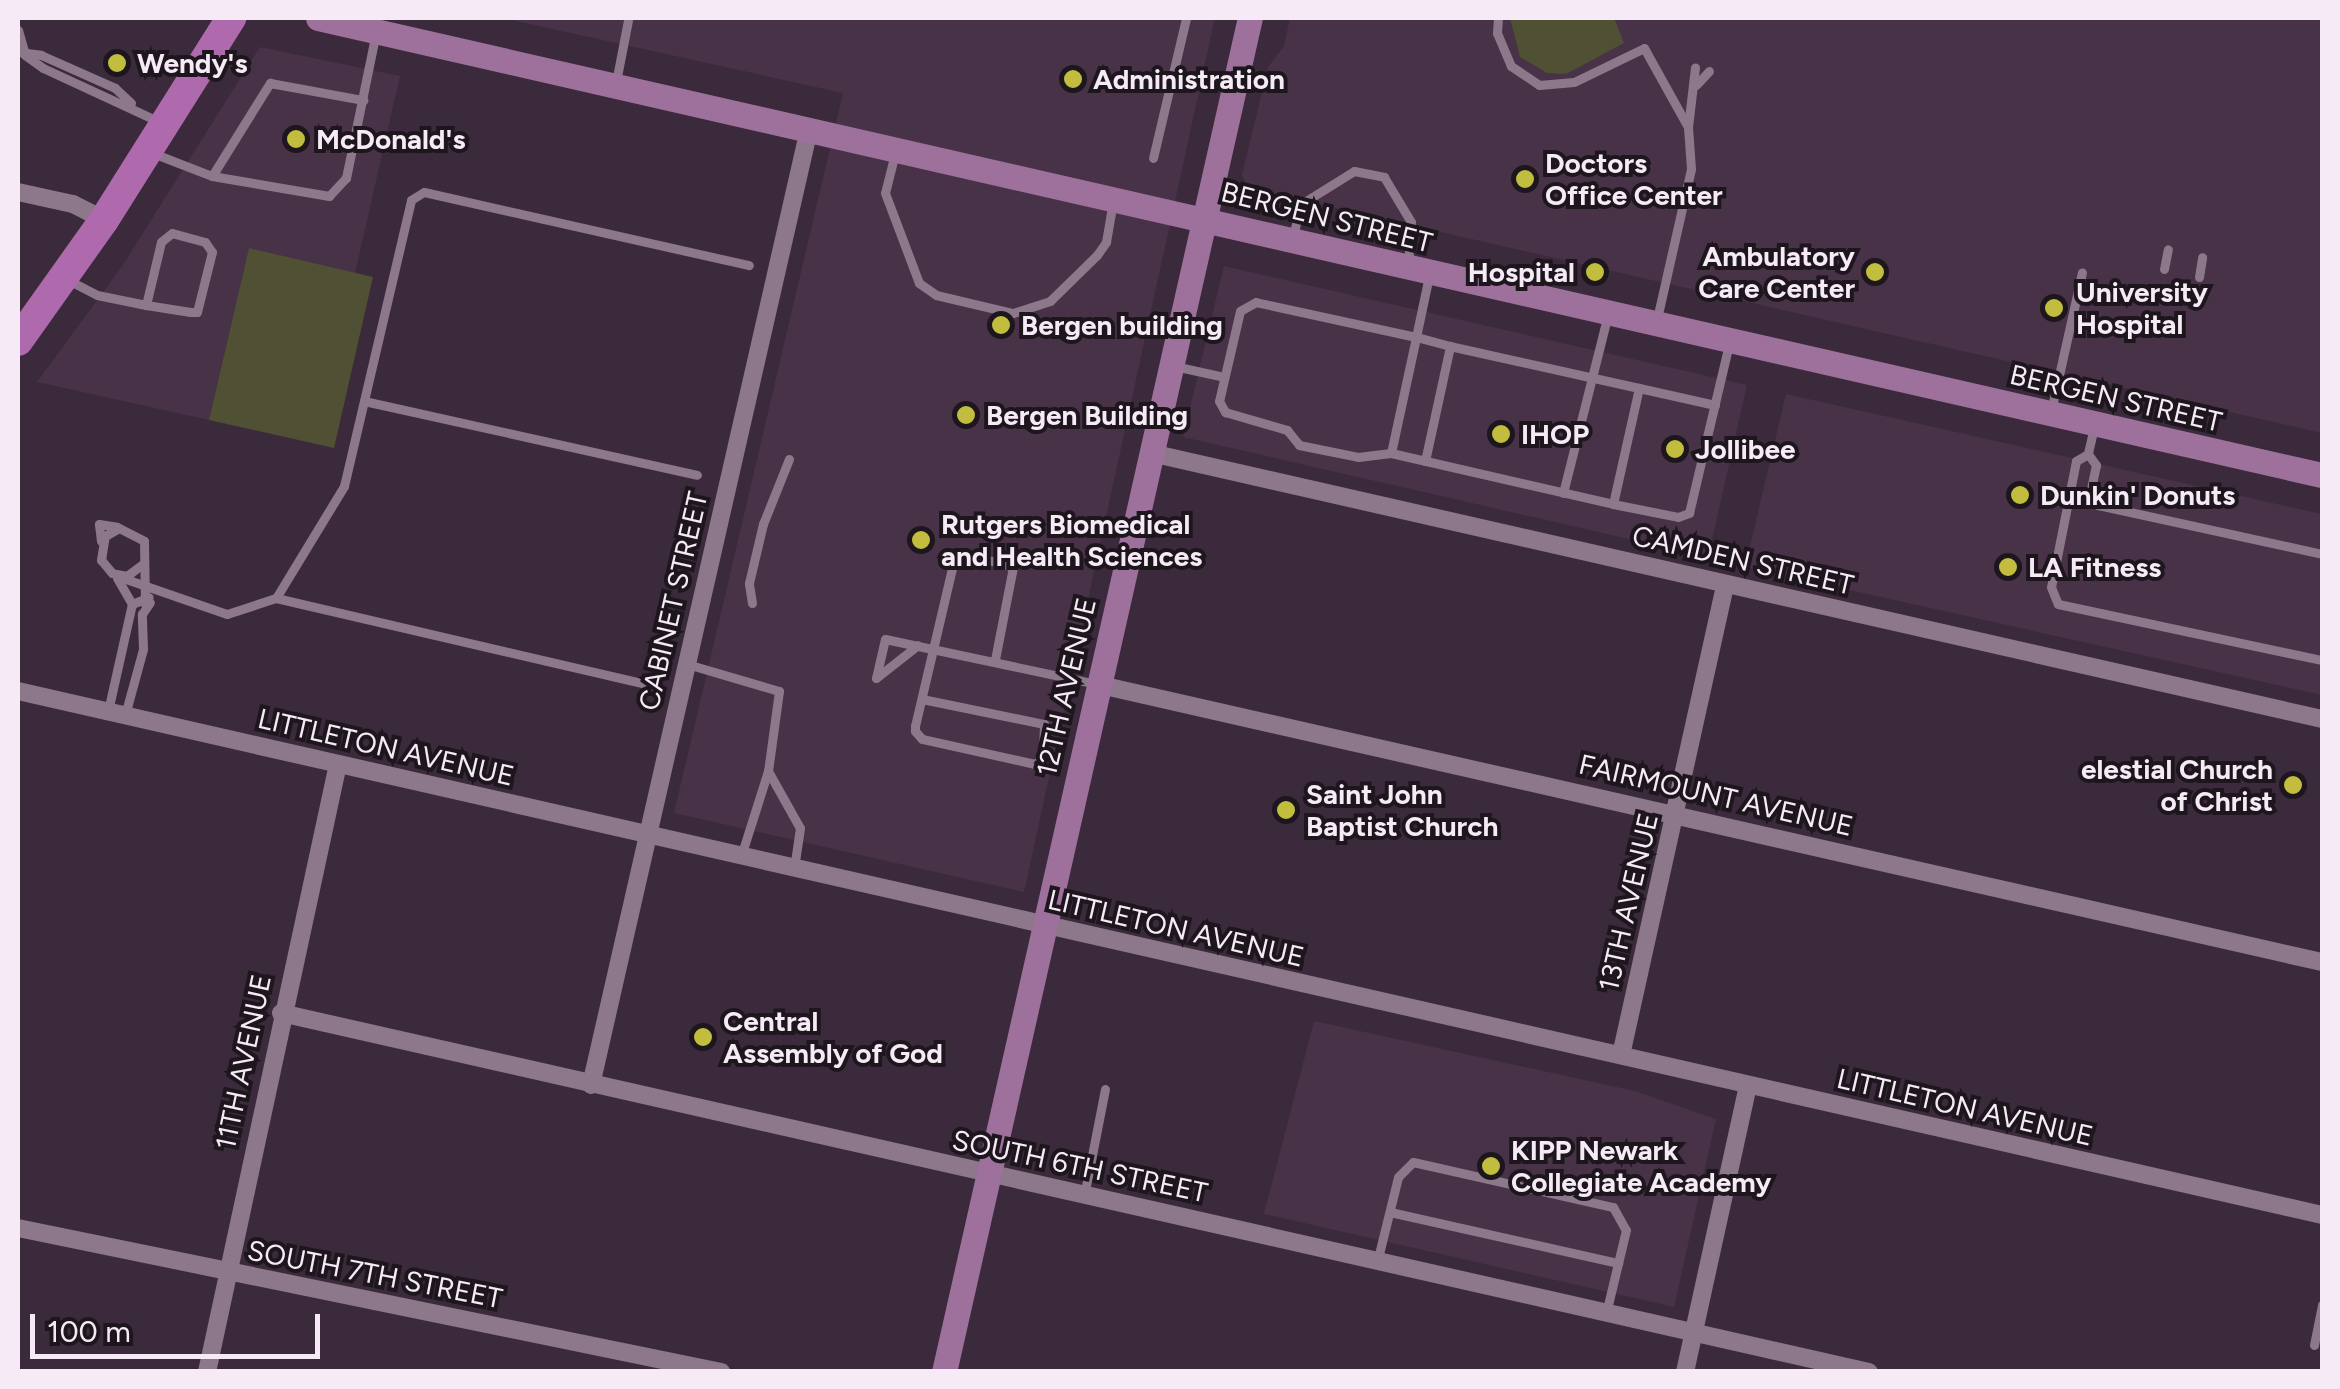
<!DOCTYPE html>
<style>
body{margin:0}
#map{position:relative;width:2340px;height:1389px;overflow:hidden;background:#3b2a3b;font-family:Figtree,sans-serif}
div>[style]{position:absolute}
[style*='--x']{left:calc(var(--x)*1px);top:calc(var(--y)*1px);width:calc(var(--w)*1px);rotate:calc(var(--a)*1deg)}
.built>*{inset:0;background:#483248}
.green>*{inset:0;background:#505034}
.lane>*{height:9px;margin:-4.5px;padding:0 4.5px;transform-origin:4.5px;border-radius:4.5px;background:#8c778b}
.street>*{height:18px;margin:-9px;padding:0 9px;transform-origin:9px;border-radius:9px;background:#8c778b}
.secondary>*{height:25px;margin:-12.5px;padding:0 12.5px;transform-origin:12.5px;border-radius:12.5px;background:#9e719d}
.primary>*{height:30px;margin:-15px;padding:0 15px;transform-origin:15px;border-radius:15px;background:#af6aae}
.dots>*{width:28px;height:28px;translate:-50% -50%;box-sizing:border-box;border:5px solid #1d161d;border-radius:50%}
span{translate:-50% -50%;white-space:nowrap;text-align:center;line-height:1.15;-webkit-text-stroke:8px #1d161d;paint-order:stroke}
.poi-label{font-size:28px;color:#f6eaf6;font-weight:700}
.left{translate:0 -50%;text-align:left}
.right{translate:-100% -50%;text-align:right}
.street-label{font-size:28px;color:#f6eaf6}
.frame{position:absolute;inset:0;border:20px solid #f6eaf6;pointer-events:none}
.scale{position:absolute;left:30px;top:1314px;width:290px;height:45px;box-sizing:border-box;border:5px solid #f6eaf6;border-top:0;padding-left:12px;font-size:30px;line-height:35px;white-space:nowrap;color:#f6eaf6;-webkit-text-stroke:8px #1d161d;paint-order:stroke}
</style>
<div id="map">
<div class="built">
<i style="clip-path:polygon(502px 18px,1215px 18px,1024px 892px,674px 813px,843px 93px)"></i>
<i style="clip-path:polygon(1290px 18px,2322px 18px,2322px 433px,1248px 188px,1242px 175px,1268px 67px,1284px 46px)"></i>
<i style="clip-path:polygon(260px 47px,400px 76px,355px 273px,249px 249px,209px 420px,37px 382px,123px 265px)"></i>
<i style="clip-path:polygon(1224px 266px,1747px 385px,1708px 557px,1183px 437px)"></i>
<i style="clip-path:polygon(1786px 394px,2322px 514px,2322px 695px,1745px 567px)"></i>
<i style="clip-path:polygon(1314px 1021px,1635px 1091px,1716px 1119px,1674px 1307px,1264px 1214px)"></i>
</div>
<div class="green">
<i style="clip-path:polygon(1510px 18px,1614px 18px,1624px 43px,1566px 74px,1547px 73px,1520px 57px)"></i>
<i style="clip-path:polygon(249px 248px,373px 277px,334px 448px,209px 420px)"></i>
</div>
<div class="lane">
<i style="--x:1498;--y:18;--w:15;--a:94"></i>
<i style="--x:1497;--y:33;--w:36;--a:67"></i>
<i style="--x:1511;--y:66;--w:34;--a:34"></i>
<i style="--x:1539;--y:85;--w:35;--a:-5"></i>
<i style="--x:1574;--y:82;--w:78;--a:-25.9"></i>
<i style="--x:1644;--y:48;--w:90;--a:60.9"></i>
<i style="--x:1688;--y:127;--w:42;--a:85.9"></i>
<i style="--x:1691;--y:169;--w:154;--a:102.8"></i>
<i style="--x:18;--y:30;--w:26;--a:74"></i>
<i style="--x:25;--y:55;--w:22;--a:36"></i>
<i style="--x:43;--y:68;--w:129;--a:24.8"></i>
<i style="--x:18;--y:52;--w:23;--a:7"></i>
<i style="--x:41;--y:55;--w:81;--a:24"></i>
<i style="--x:115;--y:88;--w:22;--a:43"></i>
<i style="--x:616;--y:82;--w:63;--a:-79"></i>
<i style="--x:1696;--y:85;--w:19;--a:-47"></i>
<i style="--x:1688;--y:127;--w:60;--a:-83.3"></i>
<i style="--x:150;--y:152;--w:66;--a:21.2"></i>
<i style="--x:212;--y:176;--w:119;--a:9.7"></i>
<i style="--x:329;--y:196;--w:25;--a:-47"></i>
<i style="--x:346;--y:178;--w:149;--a:-78.4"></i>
<i style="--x:895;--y:153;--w:41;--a:104"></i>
<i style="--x:885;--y:193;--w:96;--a:69.3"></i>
<i style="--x:919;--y:283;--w:21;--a:35"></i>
<i style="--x:936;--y:295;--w:79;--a:13.2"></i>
<i style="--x:1013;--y:313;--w:39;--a:-18"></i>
<i style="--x:1050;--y:301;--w:66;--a:-44.4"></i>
<i style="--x:1097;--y:255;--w:16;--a:-55"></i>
<i style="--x:1106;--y:242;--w:42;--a:-80.3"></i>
<i style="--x:1153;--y:158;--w:144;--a:-76.7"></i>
<i style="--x:212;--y:176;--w:110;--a:-58.1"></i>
<i style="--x:270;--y:83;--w:95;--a:10.4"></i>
<i style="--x:1293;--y:236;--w:33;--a:-76"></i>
<i style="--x:1301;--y:204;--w:62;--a:-31.9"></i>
<i style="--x:1354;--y:171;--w:31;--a:11"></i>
<i style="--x:1384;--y:177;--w:52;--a:59"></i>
<i style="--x:1411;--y:222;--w:44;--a:93.9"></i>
<i style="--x:2164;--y:269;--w:20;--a:-79"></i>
<i style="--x:2199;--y:277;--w:20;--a:-81"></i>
<i style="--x:66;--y:279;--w:35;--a:27"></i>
<i style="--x:97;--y:295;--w:50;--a:11.5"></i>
<i style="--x:146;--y:305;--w:45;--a:9"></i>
<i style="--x:190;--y:312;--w:7;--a:0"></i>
<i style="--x:197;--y:312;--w:62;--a:-76"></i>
<i style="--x:212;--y:252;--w:12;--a:-125"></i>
<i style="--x:205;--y:242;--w:34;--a:-165"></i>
<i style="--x:172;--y:233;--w:14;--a:141"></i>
<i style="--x:161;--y:242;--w:65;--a:103.4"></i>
<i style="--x:1174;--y:366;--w:51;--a:12.4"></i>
<i style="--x:1639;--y:388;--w:78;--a:12.6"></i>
<i style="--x:364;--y:401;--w:341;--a:12.5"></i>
<i style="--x:2051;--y:411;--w:142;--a:-77.4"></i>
<i style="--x:2094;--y:427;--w:28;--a:103"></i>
<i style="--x:2088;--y:454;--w:14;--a:150"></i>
<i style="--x:2076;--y:461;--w:128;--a:101.2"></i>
<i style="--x:2051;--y:587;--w:18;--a:68"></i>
<i style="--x:2058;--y:604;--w:270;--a:12"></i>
<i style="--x:1391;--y:453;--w:228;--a:12.9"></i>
<i style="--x:1613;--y:504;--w:119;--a:-77.4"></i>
<i style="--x:1639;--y:388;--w:194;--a:-167.5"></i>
<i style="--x:1450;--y:346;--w:35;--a:-165"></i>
<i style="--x:1416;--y:337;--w:164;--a:-167.7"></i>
<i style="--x:1256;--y:302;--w:18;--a:151"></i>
<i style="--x:1240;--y:311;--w:92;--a:103.1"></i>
<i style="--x:1219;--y:401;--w:13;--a:61"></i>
<i style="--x:1225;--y:412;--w:65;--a:16.2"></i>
<i style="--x:1287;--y:430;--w:19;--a:51"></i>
<i style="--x:1299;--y:445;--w:60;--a:11.5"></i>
<i style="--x:1358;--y:457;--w:33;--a:-7"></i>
<i style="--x:1391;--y:453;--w:119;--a:-77.8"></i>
<i style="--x:1416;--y:337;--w:62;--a:-78"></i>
<i style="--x:2088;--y:454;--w:14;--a:54"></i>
<i style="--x:2096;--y:465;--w:30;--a:102"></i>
<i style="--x:2090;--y:494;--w:14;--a:54"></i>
<i style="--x:2098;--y:505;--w:229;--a:12.3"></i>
<i style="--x:1425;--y:461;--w:118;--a:-77.7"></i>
<i style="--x:1563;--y:493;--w:185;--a:-75.9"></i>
<i style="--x:1613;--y:504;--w:66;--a:11.3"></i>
<i style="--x:1678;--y:517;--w:12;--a:-20"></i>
<i style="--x:1689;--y:513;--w:174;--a:-76.7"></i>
<i style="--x:101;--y:541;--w:17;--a:-97"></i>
<i style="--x:99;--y:524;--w:18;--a:9"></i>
<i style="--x:144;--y:563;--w:21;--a:143"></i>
<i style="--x:127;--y:576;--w:15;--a:-169"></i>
<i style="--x:112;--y:573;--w:17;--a:-130"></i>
<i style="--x:101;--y:560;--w:24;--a:-81"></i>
<i style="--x:105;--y:536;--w:16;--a:-30"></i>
<i style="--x:119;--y:528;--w:28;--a:27"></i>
<i style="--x:144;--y:541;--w:63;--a:89.1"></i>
<i style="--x:120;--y:577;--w:113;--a:19.1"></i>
<i style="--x:227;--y:614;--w:52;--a:-18.1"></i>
<i style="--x:276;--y:598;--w:131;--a:-58.7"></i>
<i style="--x:344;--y:486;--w:294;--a:-76.8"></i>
<i style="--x:411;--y:200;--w:15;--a:-32"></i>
<i style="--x:424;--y:192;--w:333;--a:12.7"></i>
<i style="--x:117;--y:578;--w:30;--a:60"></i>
<i style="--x:276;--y:598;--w:387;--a:13.1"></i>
<i style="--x:752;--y:603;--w:20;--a:-99"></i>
<i style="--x:749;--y:583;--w:61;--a:-76.7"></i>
<i style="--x:763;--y:524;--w:70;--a:-68.2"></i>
<i style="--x:687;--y:664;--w:96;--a:16.4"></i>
<i style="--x:779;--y:691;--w:81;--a:97.8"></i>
<i style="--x:768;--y:771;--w:65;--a:60.7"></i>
<i style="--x:800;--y:828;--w:40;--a:98.5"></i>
<i style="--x:876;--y:678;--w:40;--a:-77"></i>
<i style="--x:885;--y:639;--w:216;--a:12"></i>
<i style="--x:876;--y:678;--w:53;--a:-38.2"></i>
<i style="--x:922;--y:699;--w:125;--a:11.6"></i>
<i style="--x:1044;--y:724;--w:34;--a:92"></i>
<i style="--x:1043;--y:758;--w:10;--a:143"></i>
<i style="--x:1035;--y:764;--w:116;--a:-167.5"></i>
<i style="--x:922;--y:739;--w:11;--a:-131"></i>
<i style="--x:915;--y:731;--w:5;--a:-90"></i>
<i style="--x:915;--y:726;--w:166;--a:-76.8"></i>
<i style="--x:953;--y:564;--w:16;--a:-45"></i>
<i style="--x:964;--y:553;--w:51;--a:15.9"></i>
<i style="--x:1013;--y:567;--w:95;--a:101"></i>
<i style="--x:108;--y:711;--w:110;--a:-77.4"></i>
<i style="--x:132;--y:604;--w:18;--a:-22"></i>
<i style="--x:125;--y:715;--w:68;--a:-74.7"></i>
<i style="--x:143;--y:649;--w:35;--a:-92"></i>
<i style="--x:142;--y:614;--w:14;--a:-56"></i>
<i style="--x:741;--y:856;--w:89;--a:-72.4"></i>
<i style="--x:1084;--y:1196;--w:109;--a:-78.9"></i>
<i style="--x:1390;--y:1212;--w:234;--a:12.6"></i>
<i style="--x:1378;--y:1258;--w:83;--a:-76.1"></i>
<i style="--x:1398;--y:1177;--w:21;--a:-45"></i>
<i style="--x:1413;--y:1162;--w:205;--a:12.7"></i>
<i style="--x:1613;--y:1207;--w:26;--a:61"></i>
<i style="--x:1626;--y:1230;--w:85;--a:103.5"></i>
<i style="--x:2314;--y:1345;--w:41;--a:-78.7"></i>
</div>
<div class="street">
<i style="--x:18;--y:192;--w:56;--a:12.3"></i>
<i style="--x:73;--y:204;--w:35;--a:27"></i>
<i style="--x:1151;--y:453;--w:1201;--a:12.8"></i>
<i style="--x:1096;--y:684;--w:1257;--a:12.78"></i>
<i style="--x:18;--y:691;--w:2363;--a:12.81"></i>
<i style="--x:281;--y:1013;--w:1628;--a:12.74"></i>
<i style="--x:1621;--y:1055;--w:481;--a:-77.5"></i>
<i style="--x:591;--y:1085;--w:981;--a:-77.15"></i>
<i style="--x:18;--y:1228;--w:718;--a:11.58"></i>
<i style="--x:207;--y:1372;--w:622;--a:-77.84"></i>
<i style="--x:1685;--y:1372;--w:293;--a:-77.6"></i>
</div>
<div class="secondary">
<i style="--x:318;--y:18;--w:2055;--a:12.85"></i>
<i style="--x:944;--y:1372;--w:1388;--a:-77.27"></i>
</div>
<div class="primary">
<i style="--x:18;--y:341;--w:148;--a:-54.6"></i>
<i style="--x:104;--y:220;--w:239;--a:-57.8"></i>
</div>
<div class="dots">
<i style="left:117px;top:63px;background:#c2bd3f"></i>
<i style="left:1073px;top:79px;background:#c2bd3f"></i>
<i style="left:296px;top:139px;background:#c2bd3f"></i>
<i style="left:1525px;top:179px;background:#c2bd3f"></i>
<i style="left:1595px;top:272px;background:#c2bd3f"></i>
<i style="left:1875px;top:272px;background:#c2bd3f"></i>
<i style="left:2054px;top:308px;background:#c2bd3f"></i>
<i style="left:1001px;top:325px;background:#c2bd3f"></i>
<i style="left:966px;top:415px;background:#c2bd3f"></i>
<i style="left:1501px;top:434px;background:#c2bd3f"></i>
<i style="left:1675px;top:449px;background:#c2bd3f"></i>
<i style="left:2020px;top:495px;background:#c2bd3f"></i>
<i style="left:921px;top:540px;background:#c2bd3f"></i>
<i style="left:2008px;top:567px;background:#c2bd3f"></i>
<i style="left:2293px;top:785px;background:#c2bd3f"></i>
<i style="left:1286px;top:810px;background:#c2bd3f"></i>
<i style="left:703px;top:1037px;background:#c2bd3f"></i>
<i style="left:1491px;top:1166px;background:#c2bd3f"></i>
</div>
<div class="poi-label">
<span class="left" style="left:137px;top:63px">Wendy's</span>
<span class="left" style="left:1093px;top:79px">Administration</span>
<span class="left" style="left:316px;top:139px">McDonald's</span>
<span class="left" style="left:1545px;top:179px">Doctors<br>Office Center</span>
<span class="right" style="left:1855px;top:272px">Ambulatory<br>Care Center</span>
<span class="right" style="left:1575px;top:272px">Hospital</span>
<span class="left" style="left:2076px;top:308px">University<br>Hospital</span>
<span class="left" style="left:1021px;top:325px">Bergen building</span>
<span class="left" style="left:986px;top:415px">Bergen Building</span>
<span class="left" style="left:1521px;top:434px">IHOP</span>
<span class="left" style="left:1695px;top:449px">Jollibee</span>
<span class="left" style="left:2040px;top:495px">Dunkin' Donuts</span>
<span class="left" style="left:941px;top:540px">Rutgers Biomedical<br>and Health Sciences</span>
<span class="left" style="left:2028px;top:567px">LA Fitness</span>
<span class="right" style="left:2273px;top:785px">elestial Church<br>of Christ</span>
<span class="left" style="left:1306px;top:810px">Saint John<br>Baptist Church</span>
<span class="left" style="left:723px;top:1037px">Central<br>Assembly of God</span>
<span class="left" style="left:1511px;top:1166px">KIPP Newark<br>Collegiate Academy</span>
</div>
<div class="street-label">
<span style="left:1327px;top:217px;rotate:14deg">BERGEN STREET</span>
<span style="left:2116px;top:398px;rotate:13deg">BERGEN STREET</span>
<span style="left:1743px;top:560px;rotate:13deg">CAMDEN STREET</span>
<span style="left:673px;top:601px;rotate:-77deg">CABINET STREET</span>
<span style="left:1066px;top:687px;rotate:-77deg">12TH AVENUE</span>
<span style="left:386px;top:747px;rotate:13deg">LITTLETON AVENUE</span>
<span style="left:1716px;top:795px;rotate:13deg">FAIRMOUNT AVENUE</span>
<span style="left:1628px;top:902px;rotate:-77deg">13TH AVENUE</span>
<span style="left:1176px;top:928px;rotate:13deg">LITTLETON AVENUE</span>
<span style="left:243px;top:1062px;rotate:-78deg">11TH AVENUE</span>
<span style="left:1965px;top:1107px;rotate:13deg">LITTLETON AVENUE</span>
<span style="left:1080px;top:1166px;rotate:12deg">SOUTH 6TH STREET</span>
<span style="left:375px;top:1274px;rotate:11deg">SOUTH 7TH STREET</span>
</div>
<div class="frame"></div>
<div class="scale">100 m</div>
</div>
